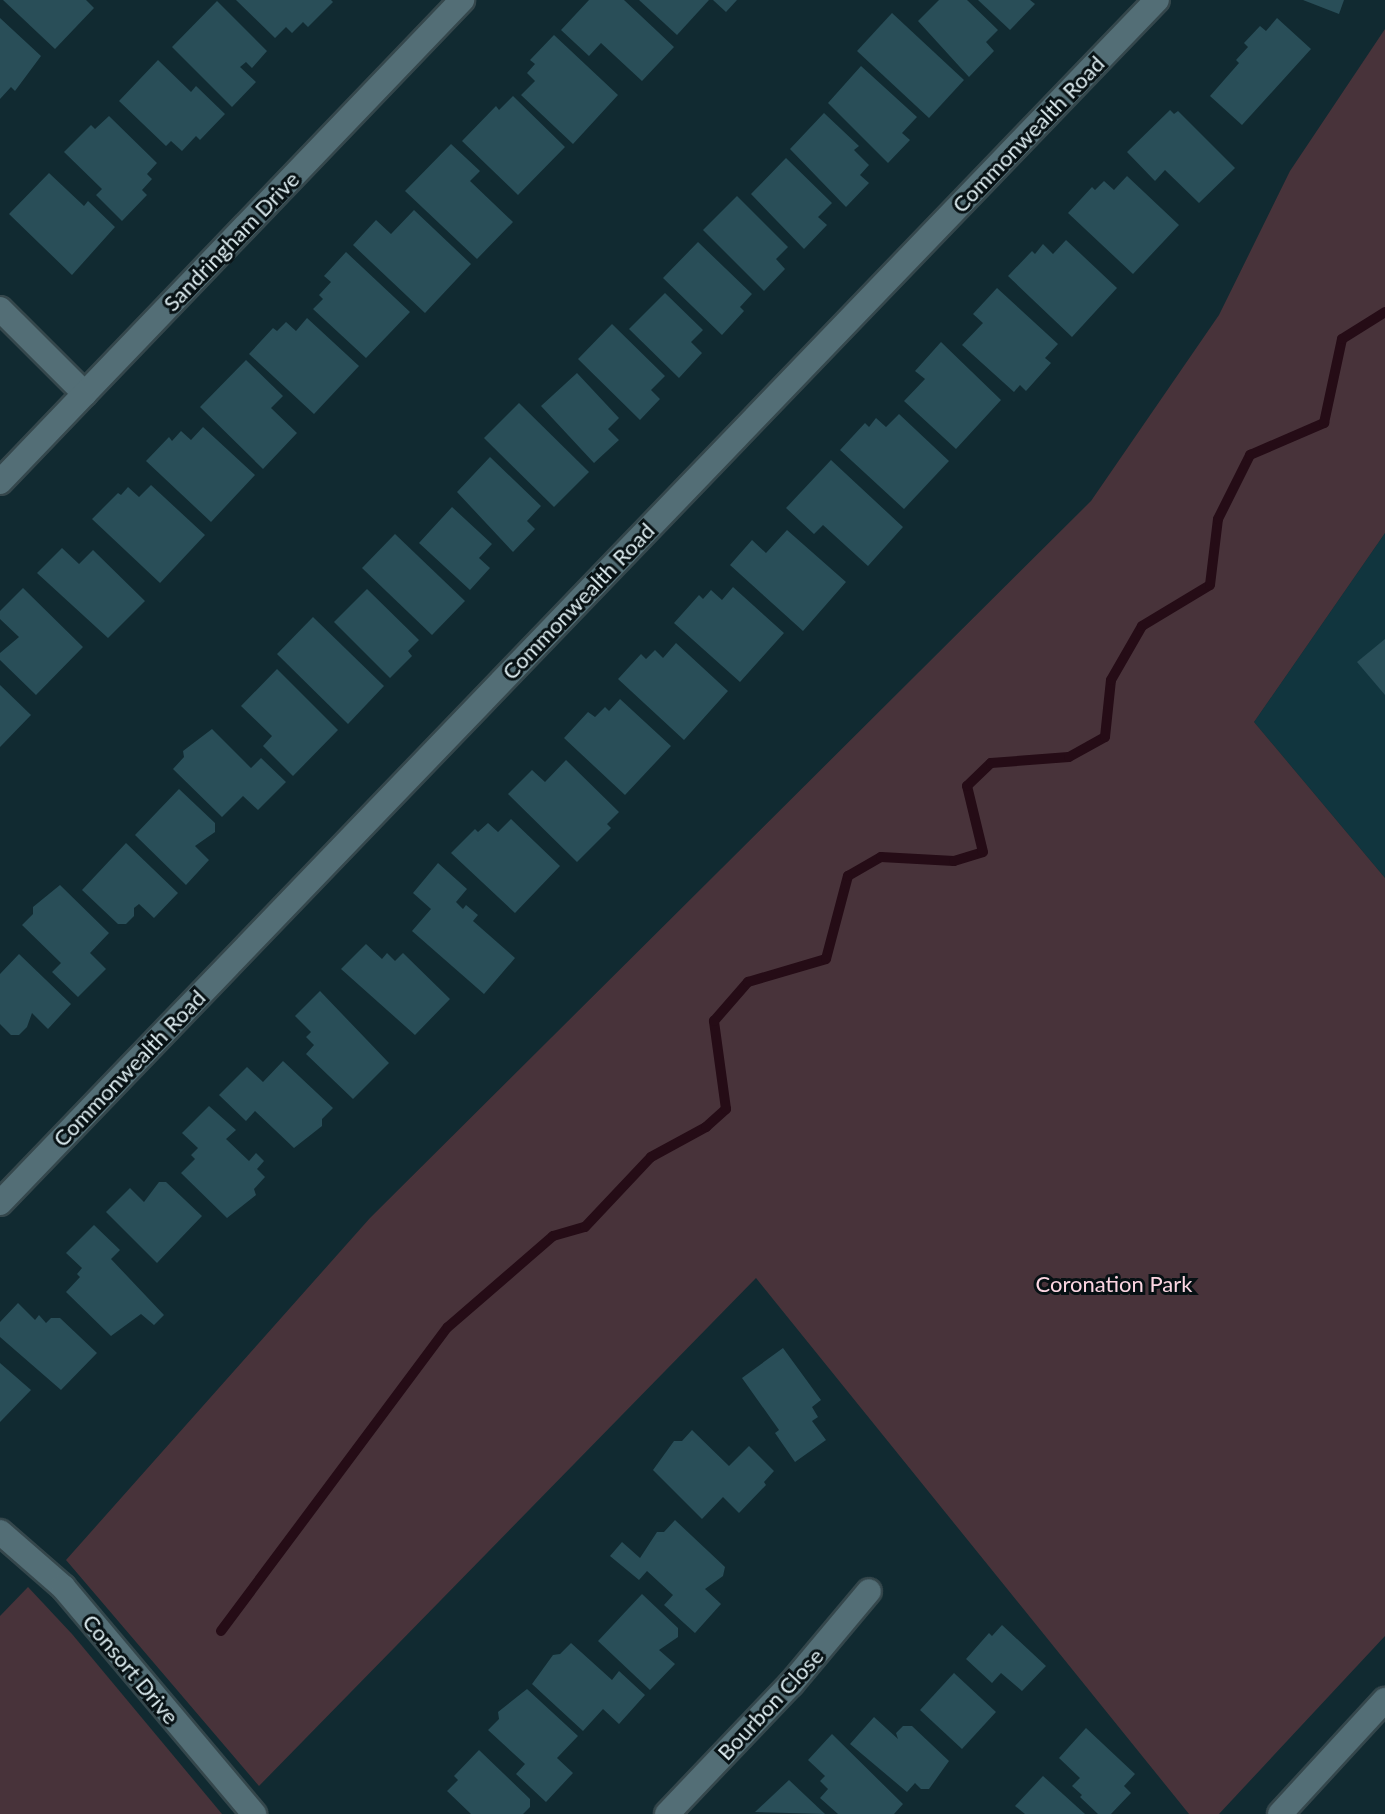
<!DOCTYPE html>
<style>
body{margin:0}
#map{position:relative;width:1385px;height:1814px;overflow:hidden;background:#112a31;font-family:Lato,sans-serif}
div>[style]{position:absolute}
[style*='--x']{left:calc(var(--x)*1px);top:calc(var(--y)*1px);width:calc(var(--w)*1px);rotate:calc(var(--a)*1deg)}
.built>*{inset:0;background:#11353e}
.green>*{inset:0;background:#48333a}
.stream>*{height:10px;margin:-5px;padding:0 5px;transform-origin:5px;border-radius:5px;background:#250c16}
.building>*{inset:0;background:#294e58}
.roads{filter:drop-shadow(2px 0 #35474c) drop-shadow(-2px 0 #35474c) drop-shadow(0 2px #35474c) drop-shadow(0 -2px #35474c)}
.minor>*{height:24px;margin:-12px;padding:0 12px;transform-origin:12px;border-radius:12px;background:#536e76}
span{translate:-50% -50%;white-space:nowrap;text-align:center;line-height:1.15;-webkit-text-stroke:6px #071114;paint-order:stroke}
.street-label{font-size:22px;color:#dcebef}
.park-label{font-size:22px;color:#fcd6e2}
</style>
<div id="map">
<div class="built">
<i style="clip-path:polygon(1385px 533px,1385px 878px,1254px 722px)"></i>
</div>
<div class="green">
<i style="clip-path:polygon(1385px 29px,1385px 533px,1254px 722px,1385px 878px,1385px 1636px,1219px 1814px,1189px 1814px,756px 1278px,259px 1786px,66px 1560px,370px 1218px,1091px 501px,1219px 315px,1290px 171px)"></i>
<i style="clip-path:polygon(28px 1587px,72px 1634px,222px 1814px,0 1814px,0 1616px)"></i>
</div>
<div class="stream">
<i style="--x:221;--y:1631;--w:379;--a:-53.3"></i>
<i style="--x:448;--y:1327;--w:139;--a:-40.9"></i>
<i style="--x:553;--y:1236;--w:33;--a:-16"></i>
<i style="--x:585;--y:1227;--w:96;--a:-46.7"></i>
<i style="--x:651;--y:1157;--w:63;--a:-28.6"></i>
<i style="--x:706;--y:1127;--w:27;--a:-42"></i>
<i style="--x:726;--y:1109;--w:89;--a:-97.8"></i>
<i style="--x:714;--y:1021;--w:52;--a:-48.9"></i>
<i style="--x:748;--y:982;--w:81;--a:-16.4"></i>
<i style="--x:826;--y:959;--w:86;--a:-75.2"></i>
<i style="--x:848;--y:876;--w:38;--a:-30"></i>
<i style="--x:881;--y:857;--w:73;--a:3.1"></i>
<i style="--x:954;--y:861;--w:30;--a:-17"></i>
<i style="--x:983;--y:852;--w:68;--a:-103.6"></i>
<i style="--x:967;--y:786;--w:33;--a:-44"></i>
<i style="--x:991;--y:763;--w:78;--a:-4.4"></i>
<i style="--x:1069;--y:757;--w:41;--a:-29.1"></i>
<i style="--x:1105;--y:737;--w:57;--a:-84"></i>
<i style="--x:1111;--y:680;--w:62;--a:-60.1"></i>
<i style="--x:1142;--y:626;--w:79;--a:-31.1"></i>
<i style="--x:1210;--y:585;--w:66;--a:-83.1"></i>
<i style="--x:1218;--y:519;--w:72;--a:-63.4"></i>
<i style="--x:1250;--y:455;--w:81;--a:-23.4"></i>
<i style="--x:1324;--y:423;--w:86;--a:-77.9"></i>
<i style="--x:1342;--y:339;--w:51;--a:-32.1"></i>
</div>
<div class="building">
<i style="clip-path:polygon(3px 0,86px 0,94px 8px,55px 49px)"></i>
<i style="clip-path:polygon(236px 0,331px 0,333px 2px,308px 27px,303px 22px,292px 33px,286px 27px,275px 38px)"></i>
<i style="clip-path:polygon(589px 0,624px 0,674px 47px,642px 81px,601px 43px,589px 56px,561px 30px)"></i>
<i style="clip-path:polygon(639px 0,709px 0,677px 35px)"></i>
<i style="clip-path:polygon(713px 0,737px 0,726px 12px)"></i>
<i style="clip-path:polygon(939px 0,967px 0,998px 30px,986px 42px,994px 51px,969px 77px,918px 21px)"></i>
<i style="clip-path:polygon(978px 0,1030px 0,1035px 4px,1010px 30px)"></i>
<i style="clip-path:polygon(1303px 0,1344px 0,1339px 14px)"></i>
<i style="clip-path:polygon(217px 1px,267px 51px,252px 68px,246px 62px,240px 67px,256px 82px,232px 107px,172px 47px)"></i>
<i style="clip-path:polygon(892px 13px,964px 80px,929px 118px,857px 51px)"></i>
<i style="clip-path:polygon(0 18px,41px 56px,15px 91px,11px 87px,0 99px)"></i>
<i style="clip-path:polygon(1277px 18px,1311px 49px,1242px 125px,1210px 96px,1239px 63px,1236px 60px,1248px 47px,1244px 43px,1260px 26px,1266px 31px)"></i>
<i style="clip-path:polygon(554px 35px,618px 95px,573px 144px,521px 95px,535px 81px,527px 73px,535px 64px,530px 60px)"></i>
<i style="clip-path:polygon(158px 60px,191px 92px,196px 86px,225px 114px,200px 140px,196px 136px,182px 151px,171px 141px,166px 146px,119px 101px)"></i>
<i style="clip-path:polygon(861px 66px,917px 117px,902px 133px,910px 140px,888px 163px,828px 103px)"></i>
<i style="clip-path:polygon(513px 96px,565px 147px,518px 195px,462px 141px,496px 106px,499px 110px)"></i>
<i style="clip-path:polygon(1170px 110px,1174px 114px,1178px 111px,1235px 168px,1199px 203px,1165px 170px,1155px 181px,1127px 152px)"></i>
<i style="clip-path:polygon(824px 113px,859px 146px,854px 150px,869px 165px,860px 175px,869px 183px,846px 207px,790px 149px)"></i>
<i style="clip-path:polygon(109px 116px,157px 163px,147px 174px,152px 179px,142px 190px,147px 195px,122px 221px,96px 195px,102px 189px,64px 152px,91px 125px,95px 129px)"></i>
<i style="clip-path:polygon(451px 144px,480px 171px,470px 181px,513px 222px,477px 259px,405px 191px)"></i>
<i style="clip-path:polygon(786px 158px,832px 203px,818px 217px,827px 225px,804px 249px,751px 194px)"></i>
<i style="clip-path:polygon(49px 173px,84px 206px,88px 201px,115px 227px,72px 275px,9px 214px)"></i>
<i style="clip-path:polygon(1127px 176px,1179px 225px,1133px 274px,1068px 213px,1092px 187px,1095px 190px,1104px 181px,1114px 190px)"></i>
<i style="clip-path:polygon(737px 196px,788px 247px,776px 259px,785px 269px,764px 291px,703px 230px)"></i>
<i style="clip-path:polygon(414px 210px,471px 264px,425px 313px,353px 245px,376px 220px,391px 234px)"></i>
<i style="clip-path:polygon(1066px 240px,1117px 288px,1072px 337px,1008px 276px,1032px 251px,1035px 254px,1043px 244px,1053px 254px)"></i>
<i style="clip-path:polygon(698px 242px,752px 294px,740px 307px,744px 311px,722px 335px,663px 278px)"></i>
<i style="clip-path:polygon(346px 252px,410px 312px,366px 358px,313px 309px,323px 299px,319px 295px,331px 282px,324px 276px)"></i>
<i style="clip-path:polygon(997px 288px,1058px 344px,1045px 358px,1051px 363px,1026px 391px,1020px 385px,1014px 392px,962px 345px,983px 323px,973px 314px)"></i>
<i style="clip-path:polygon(665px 293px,703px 330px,691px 342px,702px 353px,679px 378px,629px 329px)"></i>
<i style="clip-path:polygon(307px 318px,359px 366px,314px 414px,249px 354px,273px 328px,277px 331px,286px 322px,296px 331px)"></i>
<i style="clip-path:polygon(612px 324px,665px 376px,651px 390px,660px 399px,640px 420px,578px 359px)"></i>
<i style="clip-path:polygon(941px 342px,1001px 400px,956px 449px,904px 401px,925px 379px,915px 371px)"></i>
<i style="clip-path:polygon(246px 360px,283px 396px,271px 408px,297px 433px,263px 469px,200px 407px)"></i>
<i style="clip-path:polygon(577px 373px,619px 418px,608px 429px,619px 440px,594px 463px,541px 406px)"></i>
<i style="clip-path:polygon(519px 403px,589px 472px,554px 507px,484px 438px)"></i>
<i style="clip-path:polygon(899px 414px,949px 461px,904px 509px,840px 450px,865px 423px,869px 427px,876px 418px,886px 427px)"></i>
<i style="clip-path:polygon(203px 427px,255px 475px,211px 522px,146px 461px,169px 437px,172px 441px,181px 431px,191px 440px)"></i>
<i style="clip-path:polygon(490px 457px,541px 506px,527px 521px,535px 529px,513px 552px,457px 492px)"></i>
<i style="clip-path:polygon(831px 460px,903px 527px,868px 566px,823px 525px,814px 534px,786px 508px)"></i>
<i style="clip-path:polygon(151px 485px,205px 535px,160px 583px,92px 519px,118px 493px,121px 495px,128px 487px,139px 497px)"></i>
<i style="clip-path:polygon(452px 507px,492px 544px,479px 558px,490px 568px,470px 590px,419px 543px)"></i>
<i style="clip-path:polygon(787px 530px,846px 582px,803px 631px,730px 565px,752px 540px,766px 553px)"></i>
<i style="clip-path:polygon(395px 534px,465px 601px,432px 635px,362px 568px)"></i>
<i style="clip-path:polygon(62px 548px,79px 564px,93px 550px,145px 601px,108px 638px,37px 573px)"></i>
<i style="clip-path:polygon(733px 587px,784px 633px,740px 682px,674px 623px,699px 595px,703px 599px,711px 590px,722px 600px)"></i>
<i style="clip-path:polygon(23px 588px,83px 647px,36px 695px,0 660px,0 653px,19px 637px,0 619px,0 611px)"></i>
<i style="clip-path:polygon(367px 589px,419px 640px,408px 651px,412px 656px,390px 678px,334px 622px)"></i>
<i style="clip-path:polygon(313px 617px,384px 686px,348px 724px,277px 654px)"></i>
<i style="clip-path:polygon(1385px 639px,1385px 695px,1357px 662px)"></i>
<i style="clip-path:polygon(676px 643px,728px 691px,684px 740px,618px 679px,641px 654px,646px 659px,655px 650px,663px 658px)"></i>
<i style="clip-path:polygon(277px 669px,338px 730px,293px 776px,263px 746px,272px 736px,241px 706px)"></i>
<i style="clip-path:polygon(0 685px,31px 715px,0 747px)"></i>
<i style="clip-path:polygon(620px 699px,671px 746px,625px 795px,564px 738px,588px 712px,595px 717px,605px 707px,609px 711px)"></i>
<i style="clip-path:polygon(212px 729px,251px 768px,261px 758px,286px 782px,258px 810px,243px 796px,222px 817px,173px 769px,184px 757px,183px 751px)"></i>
<i style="clip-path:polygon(566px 760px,619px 812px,607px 824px,611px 828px,577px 862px,508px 794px,532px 770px,545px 782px)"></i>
<i style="clip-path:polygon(179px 789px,215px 823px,215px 832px,195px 846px,209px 860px,186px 885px,135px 835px)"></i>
<i style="clip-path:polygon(511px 819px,560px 866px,515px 913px,451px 853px,475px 829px,478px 832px,488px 823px,498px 832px)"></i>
<i style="clip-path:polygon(126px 843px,178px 893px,154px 918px,139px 904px,134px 908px,134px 916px,126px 924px,118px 924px,82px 890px)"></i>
<i style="clip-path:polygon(438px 863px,467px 889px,456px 902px,463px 909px,466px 905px,478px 915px,473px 921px,515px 958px,484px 994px,412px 931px,431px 909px,413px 893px)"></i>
<i style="clip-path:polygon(60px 885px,109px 933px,90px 953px,106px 969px,78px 997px,52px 972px,61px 963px,22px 925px,33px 914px,33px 907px)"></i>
<i style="clip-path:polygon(366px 944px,382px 959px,387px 953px,395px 961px,403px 953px,450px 999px,415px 1035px,341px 969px)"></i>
<i style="clip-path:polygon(19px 954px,71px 1004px,48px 1029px,32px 1013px,27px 1027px,19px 1035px,11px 1035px,0 1024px,0 974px)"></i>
<i style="clip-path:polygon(320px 991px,389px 1063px,353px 1099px,306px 1054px,314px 1045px,306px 1037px,311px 1032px,295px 1016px)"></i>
<i style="clip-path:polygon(283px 1061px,333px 1108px,322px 1119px,322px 1126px,294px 1148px,255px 1111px,246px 1121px,219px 1095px,247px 1067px,263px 1082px)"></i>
<i style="clip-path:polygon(209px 1106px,236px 1130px,226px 1139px,249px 1161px,256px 1153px,264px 1161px,257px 1169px,265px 1177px,254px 1189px,256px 1195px,227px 1218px,181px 1173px,195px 1159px,191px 1155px,198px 1148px,182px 1133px)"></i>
<i style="clip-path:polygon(159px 1182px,166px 1182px,202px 1216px,157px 1263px,106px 1212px,130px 1188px,144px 1202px)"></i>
<i style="clip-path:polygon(94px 1225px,120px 1250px,111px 1259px,164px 1315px,154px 1325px,141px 1314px,111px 1336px,66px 1292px,80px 1277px,77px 1274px,82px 1268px,66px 1253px)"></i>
<i style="clip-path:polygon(18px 1303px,35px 1320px,39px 1315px,46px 1323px,51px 1318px,60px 1318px,97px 1353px,61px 1390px,0 1337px,0 1322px)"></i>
<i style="clip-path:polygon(783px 1348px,821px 1400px,812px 1407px,818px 1417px,812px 1421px,826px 1440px,795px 1462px,775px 1433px,779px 1430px,742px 1378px)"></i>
<i style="clip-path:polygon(0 1363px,31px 1390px,0 1422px)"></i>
<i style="clip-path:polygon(692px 1430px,729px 1466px,749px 1446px,774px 1471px,764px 1482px,766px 1485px,739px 1513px,723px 1497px,702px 1519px,653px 1470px,674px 1441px,682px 1441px)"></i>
<i style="clip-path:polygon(675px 1520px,725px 1567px,723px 1576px,705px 1589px,721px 1604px,695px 1633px,664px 1605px,673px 1595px,647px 1571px,639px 1580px,610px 1556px,622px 1542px,640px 1558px,657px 1532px,664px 1532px)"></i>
<i style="clip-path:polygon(642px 1594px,678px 1628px,678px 1637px,659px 1650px,675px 1664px,650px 1690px,598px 1641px)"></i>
<i style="clip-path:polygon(1002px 1625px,1046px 1666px,1022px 1691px,1001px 1673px,992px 1683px,966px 1659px,989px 1633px,992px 1636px)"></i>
<i style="clip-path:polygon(571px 1643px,612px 1680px,619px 1671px,645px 1695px,619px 1724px,603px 1709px,583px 1731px,532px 1684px,553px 1655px,560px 1654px)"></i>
<i style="clip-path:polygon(954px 1673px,996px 1712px,962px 1749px,920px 1710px)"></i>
<i style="clip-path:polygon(527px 1689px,578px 1736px,557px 1758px,573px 1773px,546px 1802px,516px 1774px,525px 1764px,488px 1730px,499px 1719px,498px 1712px)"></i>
<i style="clip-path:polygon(874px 1717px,898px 1739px,896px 1733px,903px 1726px,912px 1726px,949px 1761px,929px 1789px,921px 1789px,915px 1783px,907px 1792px,850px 1744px)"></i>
<i style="clip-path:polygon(1086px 1728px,1135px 1774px,1124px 1786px,1131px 1793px,1111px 1814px,1098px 1814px,1080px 1797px,1082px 1795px,1072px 1786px,1080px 1778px,1059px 1758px)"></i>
<i style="clip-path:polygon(832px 1734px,903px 1804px,894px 1814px,838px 1814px,820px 1798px,828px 1789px,820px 1781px,825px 1776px,808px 1760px)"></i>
<i style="clip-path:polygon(479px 1750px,530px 1799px,530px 1807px,523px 1814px,471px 1814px,447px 1791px,458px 1780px,454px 1776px)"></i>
<i style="clip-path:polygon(1043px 1776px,1085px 1814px,1025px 1814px,1015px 1806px)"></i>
<i style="clip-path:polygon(789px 1780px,825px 1814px,755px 1812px)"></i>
</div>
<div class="roads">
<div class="minor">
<i style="--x:0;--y:309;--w:120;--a:45"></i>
<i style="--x:0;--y:482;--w:668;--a:-46.21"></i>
<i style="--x:0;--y:1203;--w:1669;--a:-46.12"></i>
<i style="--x:0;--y:1532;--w:84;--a:41.1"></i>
<i style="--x:63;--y:1587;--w:297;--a:49.9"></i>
<i style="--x:667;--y:1814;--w:180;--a:-46.4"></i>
<i style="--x:791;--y:1684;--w:121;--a:-50"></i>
<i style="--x:1280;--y:1814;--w:155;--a:-47.4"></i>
</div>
</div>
<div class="street-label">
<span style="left:1028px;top:134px;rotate:-46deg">Commonwealth Road</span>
<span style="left:231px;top:241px;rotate:-46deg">Sandringham Drive</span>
<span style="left:578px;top:601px;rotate:-46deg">Commonwealth Road</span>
<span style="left:129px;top:1068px;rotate:-46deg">Commonwealth Road</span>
<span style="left:131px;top:1669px;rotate:50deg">Consort Drive</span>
<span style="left:770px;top:1704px;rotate:-47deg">Bourbon Close</span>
</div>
<div class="park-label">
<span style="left:1114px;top:1284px">Coronation Park</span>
</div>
</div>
